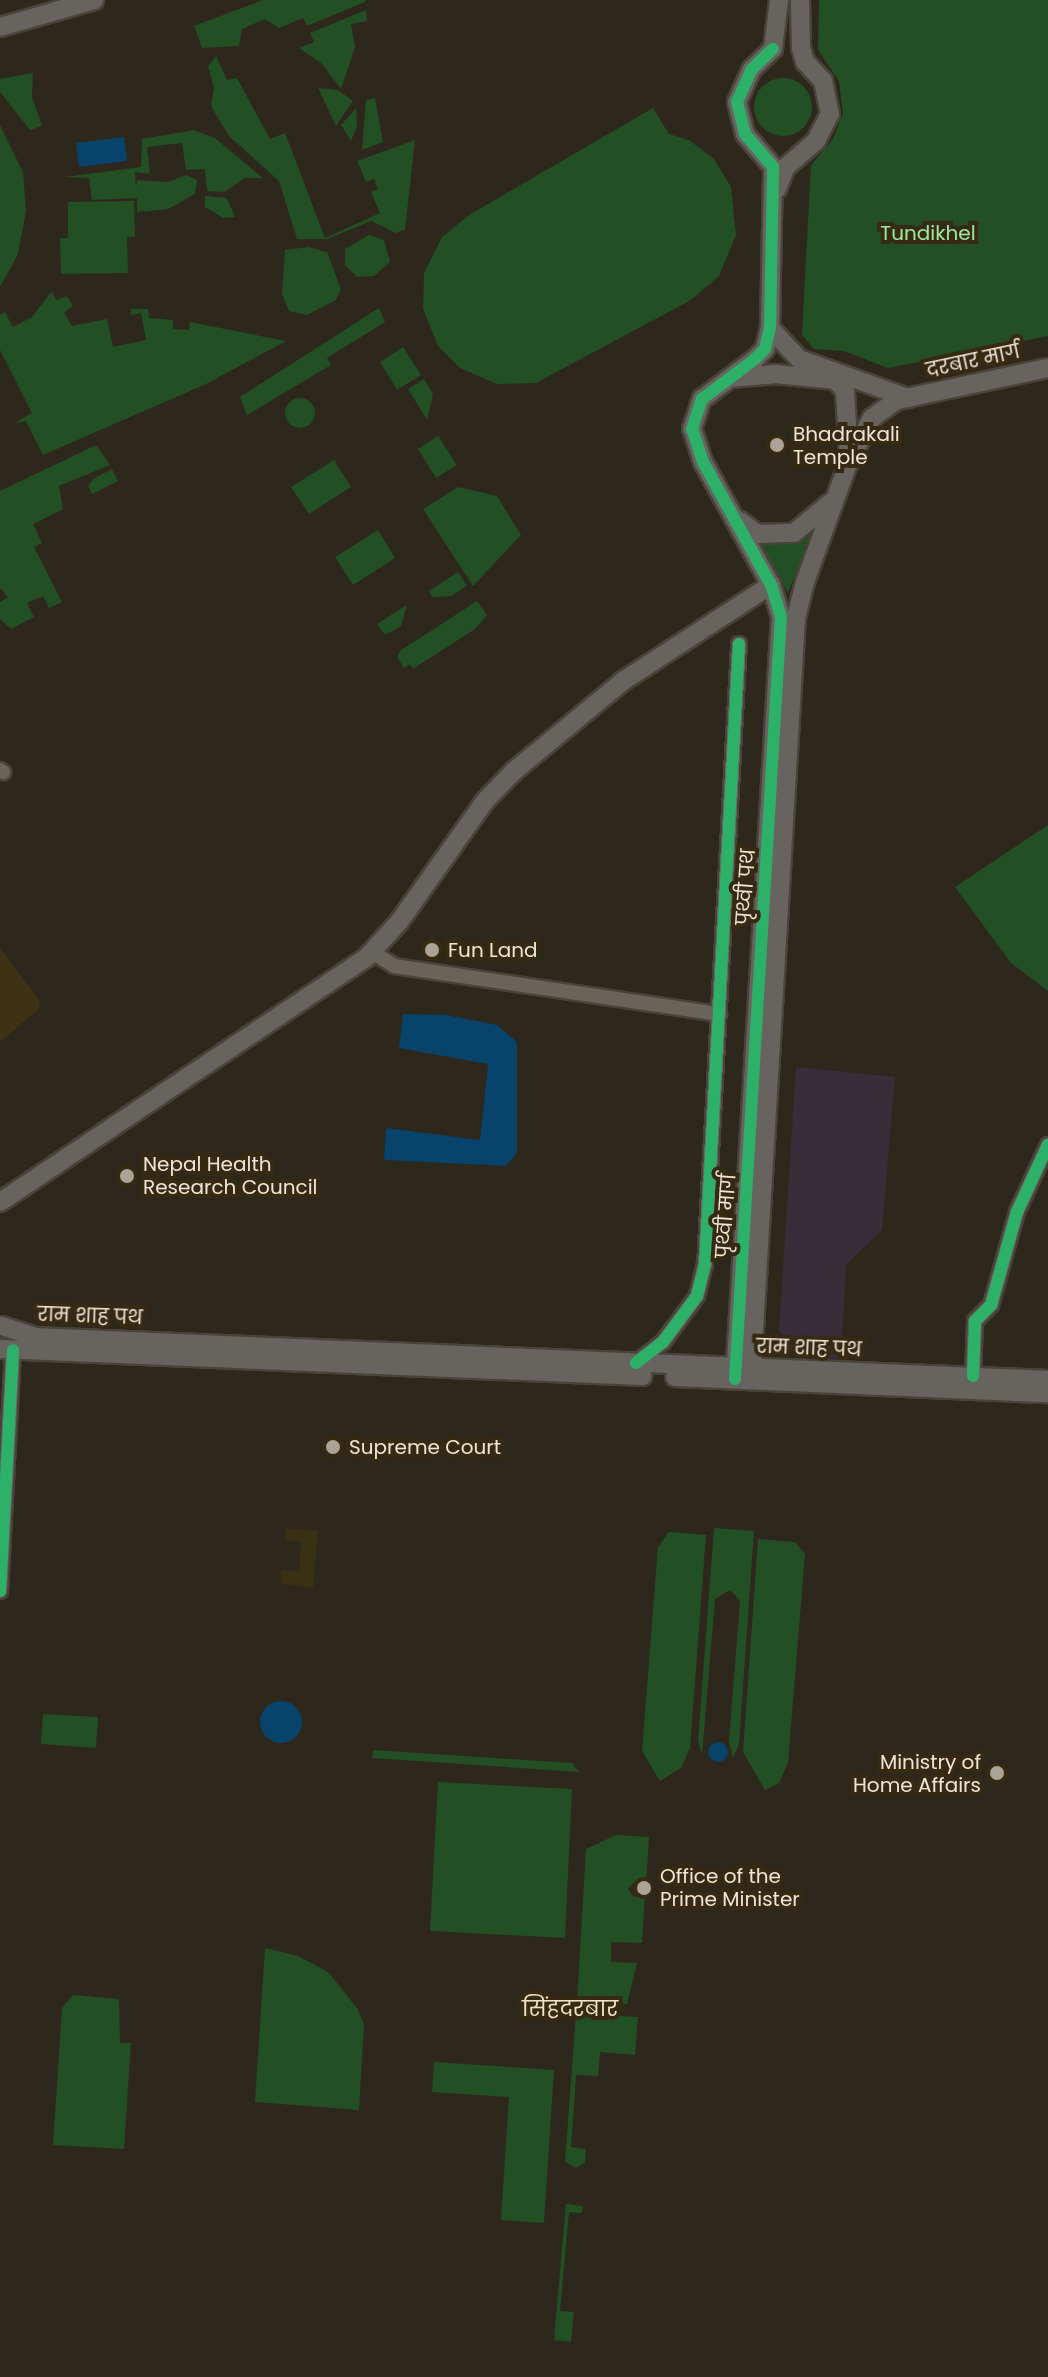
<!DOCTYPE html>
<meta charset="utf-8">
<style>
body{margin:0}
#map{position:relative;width:1048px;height:2377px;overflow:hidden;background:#2e271b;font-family:Poppins,"Noto Sans Devanagari",sans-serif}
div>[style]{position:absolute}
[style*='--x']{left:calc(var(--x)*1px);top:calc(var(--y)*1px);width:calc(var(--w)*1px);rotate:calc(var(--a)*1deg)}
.commercial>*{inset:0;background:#382e39}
.built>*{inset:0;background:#3e3114}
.green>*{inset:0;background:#234f25}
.round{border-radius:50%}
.sand>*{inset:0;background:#3a3114}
.water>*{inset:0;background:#07436b}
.roads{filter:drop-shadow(2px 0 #494339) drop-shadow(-2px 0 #494339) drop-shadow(0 2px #494339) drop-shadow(0 -2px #494339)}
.minor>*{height:14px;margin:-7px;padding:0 7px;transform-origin:7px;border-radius:7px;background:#69635a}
.major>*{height:18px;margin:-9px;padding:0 9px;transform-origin:9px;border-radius:9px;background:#676460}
.cycleway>*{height:12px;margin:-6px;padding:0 6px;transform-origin:6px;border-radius:6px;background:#2db169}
.dots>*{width:22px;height:22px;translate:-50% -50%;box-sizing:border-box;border:4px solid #362a13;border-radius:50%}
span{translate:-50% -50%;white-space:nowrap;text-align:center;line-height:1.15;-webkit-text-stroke:8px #362a13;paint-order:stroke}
.park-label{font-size:20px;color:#9be9a0}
.street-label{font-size:20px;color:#eee6d8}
.poi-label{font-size:20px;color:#eee6d8}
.left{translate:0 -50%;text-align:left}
.right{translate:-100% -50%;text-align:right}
.neighbourhood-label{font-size:22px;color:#f0e2c5}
</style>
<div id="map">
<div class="commercial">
<i style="clip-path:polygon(796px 1067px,895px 1077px,882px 1230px,846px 1265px,841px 1361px,793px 1354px,779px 1330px)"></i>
</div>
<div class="built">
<i style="clip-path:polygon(0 948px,39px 1000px,40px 1008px,0 1042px)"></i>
</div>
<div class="green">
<i style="clip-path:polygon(263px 0,365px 0,365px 2px,307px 26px,303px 18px,279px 28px,265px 19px,242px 29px,239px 46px,202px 48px,194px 26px)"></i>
<i style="clip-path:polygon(819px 0,1048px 0,1048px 336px,888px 368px,844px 351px,814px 349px,802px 335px,811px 165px,833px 139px,843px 113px,839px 81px,818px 50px)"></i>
<i style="clip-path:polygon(366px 10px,367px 21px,351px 24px,355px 47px,341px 89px,321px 63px,299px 48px,314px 42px,310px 33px)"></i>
<i style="clip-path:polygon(216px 56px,227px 80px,237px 78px,270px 139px,285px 133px,325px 238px,380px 213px,371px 192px,378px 189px,374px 179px,366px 182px,357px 161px,415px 140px,405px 230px,396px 233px,371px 221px,327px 239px,297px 239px,279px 181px,229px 136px,211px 106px,214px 88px,208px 66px)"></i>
<i style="clip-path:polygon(33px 73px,32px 97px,42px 126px,30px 130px,0 92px,0 79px)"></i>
<i class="round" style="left:754px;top:78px;width:58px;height:58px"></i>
<i style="clip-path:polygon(318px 88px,338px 90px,353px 101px,336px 126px)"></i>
<i style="clip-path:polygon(375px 98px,383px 142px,362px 150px,366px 100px)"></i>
<i style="clip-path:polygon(356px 108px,357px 126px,351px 141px,341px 125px)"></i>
<i style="clip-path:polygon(653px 108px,669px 134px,689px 140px,714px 159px,731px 187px,736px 235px,719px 276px,691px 300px,536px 383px,497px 384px,460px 368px,438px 346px,423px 309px,424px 273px,442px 237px,469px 215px)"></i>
<i style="clip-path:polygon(0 125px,23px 172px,26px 211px,18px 254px,0 287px)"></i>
<i style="clip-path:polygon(194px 130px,215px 138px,263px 178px,245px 178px,224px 192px,207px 191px,205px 169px,186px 170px,182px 143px,147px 147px,150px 174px,135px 172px,136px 188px,137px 180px,168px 182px,186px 175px,197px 180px,195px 194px,168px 209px,137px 212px,137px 198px,92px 200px,89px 178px,64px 177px,141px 167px,142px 139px)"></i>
<i style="clip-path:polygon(205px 196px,227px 198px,235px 217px,223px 218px,205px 207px)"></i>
<i style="clip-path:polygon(134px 201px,135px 237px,127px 237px,128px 273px,61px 274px,60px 238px,68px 238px,68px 202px)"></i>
<i style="clip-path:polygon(369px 235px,384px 240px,390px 262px,374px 276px,357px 277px,345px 265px,345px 249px)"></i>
<i style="clip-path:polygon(308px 247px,327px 252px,341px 289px,336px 300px,307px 315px,289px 311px,282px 294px,285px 250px)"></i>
<i style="clip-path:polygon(52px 291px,56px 300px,67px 296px,73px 306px,64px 313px,72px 326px,107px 319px,113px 347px,146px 340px,141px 313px,131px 315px,131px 309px,148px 309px,149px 318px,173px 320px,173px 329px,189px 330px,190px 322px,286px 341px,206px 384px,43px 455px,26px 421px,15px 423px,32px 413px,0 350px,0 315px,5px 312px,13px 327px,32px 317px)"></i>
<i style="clip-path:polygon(379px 308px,385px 322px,327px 358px,331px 365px,247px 415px,240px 397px)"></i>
<i style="clip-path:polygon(403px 347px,421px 375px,397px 390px,380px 362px)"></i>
<i style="clip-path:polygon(424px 379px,433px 394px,427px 420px,408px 389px)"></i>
<i class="round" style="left:285px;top:398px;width:30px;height:30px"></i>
<i style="clip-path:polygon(438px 436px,457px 465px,436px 478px,418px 449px)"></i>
<i style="clip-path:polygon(96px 445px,110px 465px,59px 486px,63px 509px,33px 524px,42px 543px,34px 547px,62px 602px,49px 608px,43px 596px,27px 603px,34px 617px,11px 629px,0 619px,0 602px,8px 597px,0 588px,0 491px)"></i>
<i style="clip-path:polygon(334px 460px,351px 487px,309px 514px,291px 487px)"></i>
<i style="clip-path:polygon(112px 469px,118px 481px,92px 494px,88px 486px,93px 479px)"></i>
<i style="clip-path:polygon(458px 487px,497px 496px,521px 535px,473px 586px,423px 509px)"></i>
<i style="clip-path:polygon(378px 530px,395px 558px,353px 585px,335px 557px)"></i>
<i style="clip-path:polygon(813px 532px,800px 563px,788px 593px,756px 540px,795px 542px)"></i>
<i style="clip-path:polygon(458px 572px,467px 586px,451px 596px,432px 597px,429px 591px)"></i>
<i style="clip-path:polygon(477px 601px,487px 615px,475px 629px,413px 669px,410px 664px,404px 668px,397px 657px,400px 651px)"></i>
<i style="clip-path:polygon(407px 605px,401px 626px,385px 635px,377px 624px)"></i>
<i style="clip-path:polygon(1048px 825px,1048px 991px,1011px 963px,955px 887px)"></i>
<i style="clip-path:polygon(714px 1528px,754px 1531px,739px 1744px,733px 1758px,729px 1741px,740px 1601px,730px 1590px,715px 1599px,702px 1755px,698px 1741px)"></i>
<i style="clip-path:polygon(669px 1532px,706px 1535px,690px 1748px,681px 1768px,660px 1781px,642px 1751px,658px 1547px)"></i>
<i style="clip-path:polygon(758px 1539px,795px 1542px,805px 1554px,788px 1763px,779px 1783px,765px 1790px,743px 1752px)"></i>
<i style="clip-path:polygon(43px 1714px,98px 1717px,96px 1748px,41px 1744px)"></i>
<i style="clip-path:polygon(373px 1750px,572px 1763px,579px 1772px,372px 1758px)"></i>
<i style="clip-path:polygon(438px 1782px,572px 1789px,565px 1938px,430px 1931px)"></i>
<i style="clip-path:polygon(616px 1835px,649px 1837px,646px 1886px,635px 1881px,628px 1889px,634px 1897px,645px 1894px,642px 1943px,611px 1942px,611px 1962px,637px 1963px,627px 2004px,577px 2001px,586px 1849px)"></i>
<i style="clip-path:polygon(265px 1948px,298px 1956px,328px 1972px,357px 2008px,364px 2024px,359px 2110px,255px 2102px)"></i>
<i style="clip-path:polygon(73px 1995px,119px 1999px,120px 2043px,131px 2043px,124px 2149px,53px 2145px,62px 2008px)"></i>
<i style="clip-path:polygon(576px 2013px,638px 2017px,635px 2055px,600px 2052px,598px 2076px,576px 2075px,571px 2147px,586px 2149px,585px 2163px,576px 2168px,565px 2162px)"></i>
<i style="clip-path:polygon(434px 2062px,554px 2070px,544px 2223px,501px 2220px,509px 2097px,432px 2092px)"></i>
<i style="clip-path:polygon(566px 2204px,583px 2206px,582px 2213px,569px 2212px,560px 2311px,574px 2312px,571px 2342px,554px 2340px)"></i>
</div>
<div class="sand">
<i style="clip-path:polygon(286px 1528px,318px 1531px,313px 1588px,280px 1584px,282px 1570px,299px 1571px,301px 1542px,285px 1540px)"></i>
</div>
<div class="water">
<i style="clip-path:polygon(124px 137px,127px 161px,79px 167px,76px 143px)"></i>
<i style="clip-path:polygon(403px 1014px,446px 1015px,497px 1025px,517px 1042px,517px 1153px,506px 1166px,384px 1160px,386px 1128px,480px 1140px,488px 1064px,399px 1048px)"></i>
<i class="round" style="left:260px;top:1701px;width:42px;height:42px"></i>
<i class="round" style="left:708px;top:1742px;width:20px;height:20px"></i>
</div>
<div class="roads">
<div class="minor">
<i style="--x:0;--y:770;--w:4;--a:34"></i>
<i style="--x:372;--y:952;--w:26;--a:32"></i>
<i style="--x:394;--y:966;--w:329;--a:8.4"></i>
<i style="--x:636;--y:1363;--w:34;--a:-38"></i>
<i style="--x:663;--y:1342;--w:57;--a:-53.5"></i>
<i style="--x:697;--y:1296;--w:33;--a:-76"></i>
<i style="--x:705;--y:1264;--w:621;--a:-86.86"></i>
<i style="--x:973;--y:1376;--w:55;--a:-87.9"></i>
<i style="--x:975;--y:1321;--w:23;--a:-45"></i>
<i style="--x:991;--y:1305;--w:97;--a:-74.4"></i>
<i style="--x:1017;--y:1212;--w:74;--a:-65.2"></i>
<i style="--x:0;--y:1591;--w:241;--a:-86.9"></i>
</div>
<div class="major">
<i style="--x:0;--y:27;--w:98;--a:-16"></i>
<i style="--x:777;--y:189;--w:24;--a:-68"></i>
<i style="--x:786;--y:167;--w:40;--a:-41"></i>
<i style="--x:816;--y:141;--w:30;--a:-63"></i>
<i style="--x:830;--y:114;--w:34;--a:-102"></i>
<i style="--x:823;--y:81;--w:26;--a:-133"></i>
<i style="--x:805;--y:62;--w:15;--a:-106"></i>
<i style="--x:801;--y:48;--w:48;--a:-91.2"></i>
<i style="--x:770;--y:328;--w:42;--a:46.9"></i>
<i style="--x:799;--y:359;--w:116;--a:19.7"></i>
<i style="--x:730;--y:378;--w:46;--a:-5"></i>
<i style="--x:776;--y:374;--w:60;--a:5.7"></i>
<i style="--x:836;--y:380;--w:14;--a:51"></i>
<i style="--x:845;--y:391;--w:67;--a:86.6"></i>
<i style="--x:740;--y:521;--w:21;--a:37"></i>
<i style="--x:757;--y:534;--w:37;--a:-2"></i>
<i style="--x:794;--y:533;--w:47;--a:-39.8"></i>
<i style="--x:0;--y:1202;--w:440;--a:-33.7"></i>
<i style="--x:366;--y:958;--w:49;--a:-47.5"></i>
<i style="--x:399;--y:922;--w:148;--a:-54.6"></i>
<i style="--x:485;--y:801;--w:42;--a:-46"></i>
<i style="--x:514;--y:771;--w:141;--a:-39.5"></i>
<i style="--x:623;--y:681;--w:176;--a:-33"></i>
<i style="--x:2;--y:1326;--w:35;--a:18"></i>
<i style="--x:35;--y:1337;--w:1014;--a:2.43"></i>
<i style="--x:0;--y:1349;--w:643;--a:2.41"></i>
<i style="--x:675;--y:1377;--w:373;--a:2.5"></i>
<i style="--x:735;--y:1379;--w:763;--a:-86.55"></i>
<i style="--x:781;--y:617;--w:34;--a:-107"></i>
<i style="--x:771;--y:585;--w:141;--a:-118.9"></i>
<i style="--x:703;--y:462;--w:35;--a:-108"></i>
<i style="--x:692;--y:429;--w:32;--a:-72"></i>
<i style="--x:702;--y:399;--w:66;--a:-37"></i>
<i style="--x:755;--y:359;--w:14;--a:-45"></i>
<i style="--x:765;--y:349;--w:22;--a:-77"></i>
<i style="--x:770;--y:328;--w:161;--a:-88.9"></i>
<i style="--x:773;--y:167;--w:43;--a:-130.3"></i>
<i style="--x:745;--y:134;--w:33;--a:-104"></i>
<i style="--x:737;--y:102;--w:36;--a:-66"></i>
<i style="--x:752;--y:69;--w:29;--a:-44"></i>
<i style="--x:773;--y:49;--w:49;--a:-83"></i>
<i style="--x:751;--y:1380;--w:763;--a:-86.62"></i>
<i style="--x:796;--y:618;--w:37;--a:-76"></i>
<i style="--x:805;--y:582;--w:129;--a:-70"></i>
<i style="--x:849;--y:461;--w:49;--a:-61.9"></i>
<i style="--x:872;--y:418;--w:31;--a:-36"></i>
<i style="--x:897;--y:400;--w:154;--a:-12"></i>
</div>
</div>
<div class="cycleway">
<i style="--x:636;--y:1363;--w:34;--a:-38"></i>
<i style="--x:663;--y:1342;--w:57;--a:-53.5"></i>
<i style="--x:697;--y:1296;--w:33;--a:-76"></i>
<i style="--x:705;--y:1264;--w:621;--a:-86.86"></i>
<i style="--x:973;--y:1376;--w:55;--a:-87.9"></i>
<i style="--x:975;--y:1321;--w:23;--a:-45"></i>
<i style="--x:991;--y:1305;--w:97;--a:-74.4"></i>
<i style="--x:1017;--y:1212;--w:74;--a:-65.2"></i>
<i style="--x:735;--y:1379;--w:763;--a:-86.55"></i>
<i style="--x:781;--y:617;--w:34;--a:-107"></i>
<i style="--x:771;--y:585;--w:141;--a:-118.9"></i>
<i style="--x:703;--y:462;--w:35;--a:-108"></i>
<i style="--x:692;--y:429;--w:32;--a:-72"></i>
<i style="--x:702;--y:399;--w:66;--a:-37"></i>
<i style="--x:755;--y:359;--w:14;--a:-45"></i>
<i style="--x:765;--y:349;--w:22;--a:-77"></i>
<i style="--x:770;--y:328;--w:161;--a:-88.9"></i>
<i style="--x:773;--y:167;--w:43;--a:-130.3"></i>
<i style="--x:745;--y:134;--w:33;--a:-104"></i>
<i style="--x:737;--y:102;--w:36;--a:-66"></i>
<i style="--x:752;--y:69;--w:29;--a:-44"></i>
<i style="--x:0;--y:1591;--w:241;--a:-86.9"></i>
</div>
<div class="dots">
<i style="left:777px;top:445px;background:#aba396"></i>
<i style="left:432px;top:950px;background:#aba396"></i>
<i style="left:127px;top:1176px;background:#aba396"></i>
<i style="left:333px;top:1447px;background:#aba396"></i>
<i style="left:997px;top:1773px;background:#aba396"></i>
<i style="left:644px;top:1888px;background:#aba396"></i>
</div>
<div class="park-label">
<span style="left:928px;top:233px">Tundikhel</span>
</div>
<div class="street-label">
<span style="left:973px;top:361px;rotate:-12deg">दरबार मार्ग</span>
<span style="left:746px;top:887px;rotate:-86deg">पृथ्वी पथ</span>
<span style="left:726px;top:1216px;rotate:-86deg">पृथ्वी मार्ग</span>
<span style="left:90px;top:1316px;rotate:2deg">राम शाह पथ</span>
<span style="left:809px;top:1348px;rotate:2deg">राम शाह पथ</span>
</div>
<div class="poi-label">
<span class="left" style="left:793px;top:446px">Bhadrakali<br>Temple</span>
<span class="left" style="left:448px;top:950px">Fun Land</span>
<span class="left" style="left:143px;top:1176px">Nepal Health<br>Research Council</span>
<span class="left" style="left:349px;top:1447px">Supreme Court</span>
<span class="right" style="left:981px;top:1774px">Ministry of<br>Home Affairs</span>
<span class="left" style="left:660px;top:1888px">Office of the<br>Prime Minister</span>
</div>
<div class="neighbourhood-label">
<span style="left:570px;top:2009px">सिंहदरबार</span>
</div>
</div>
